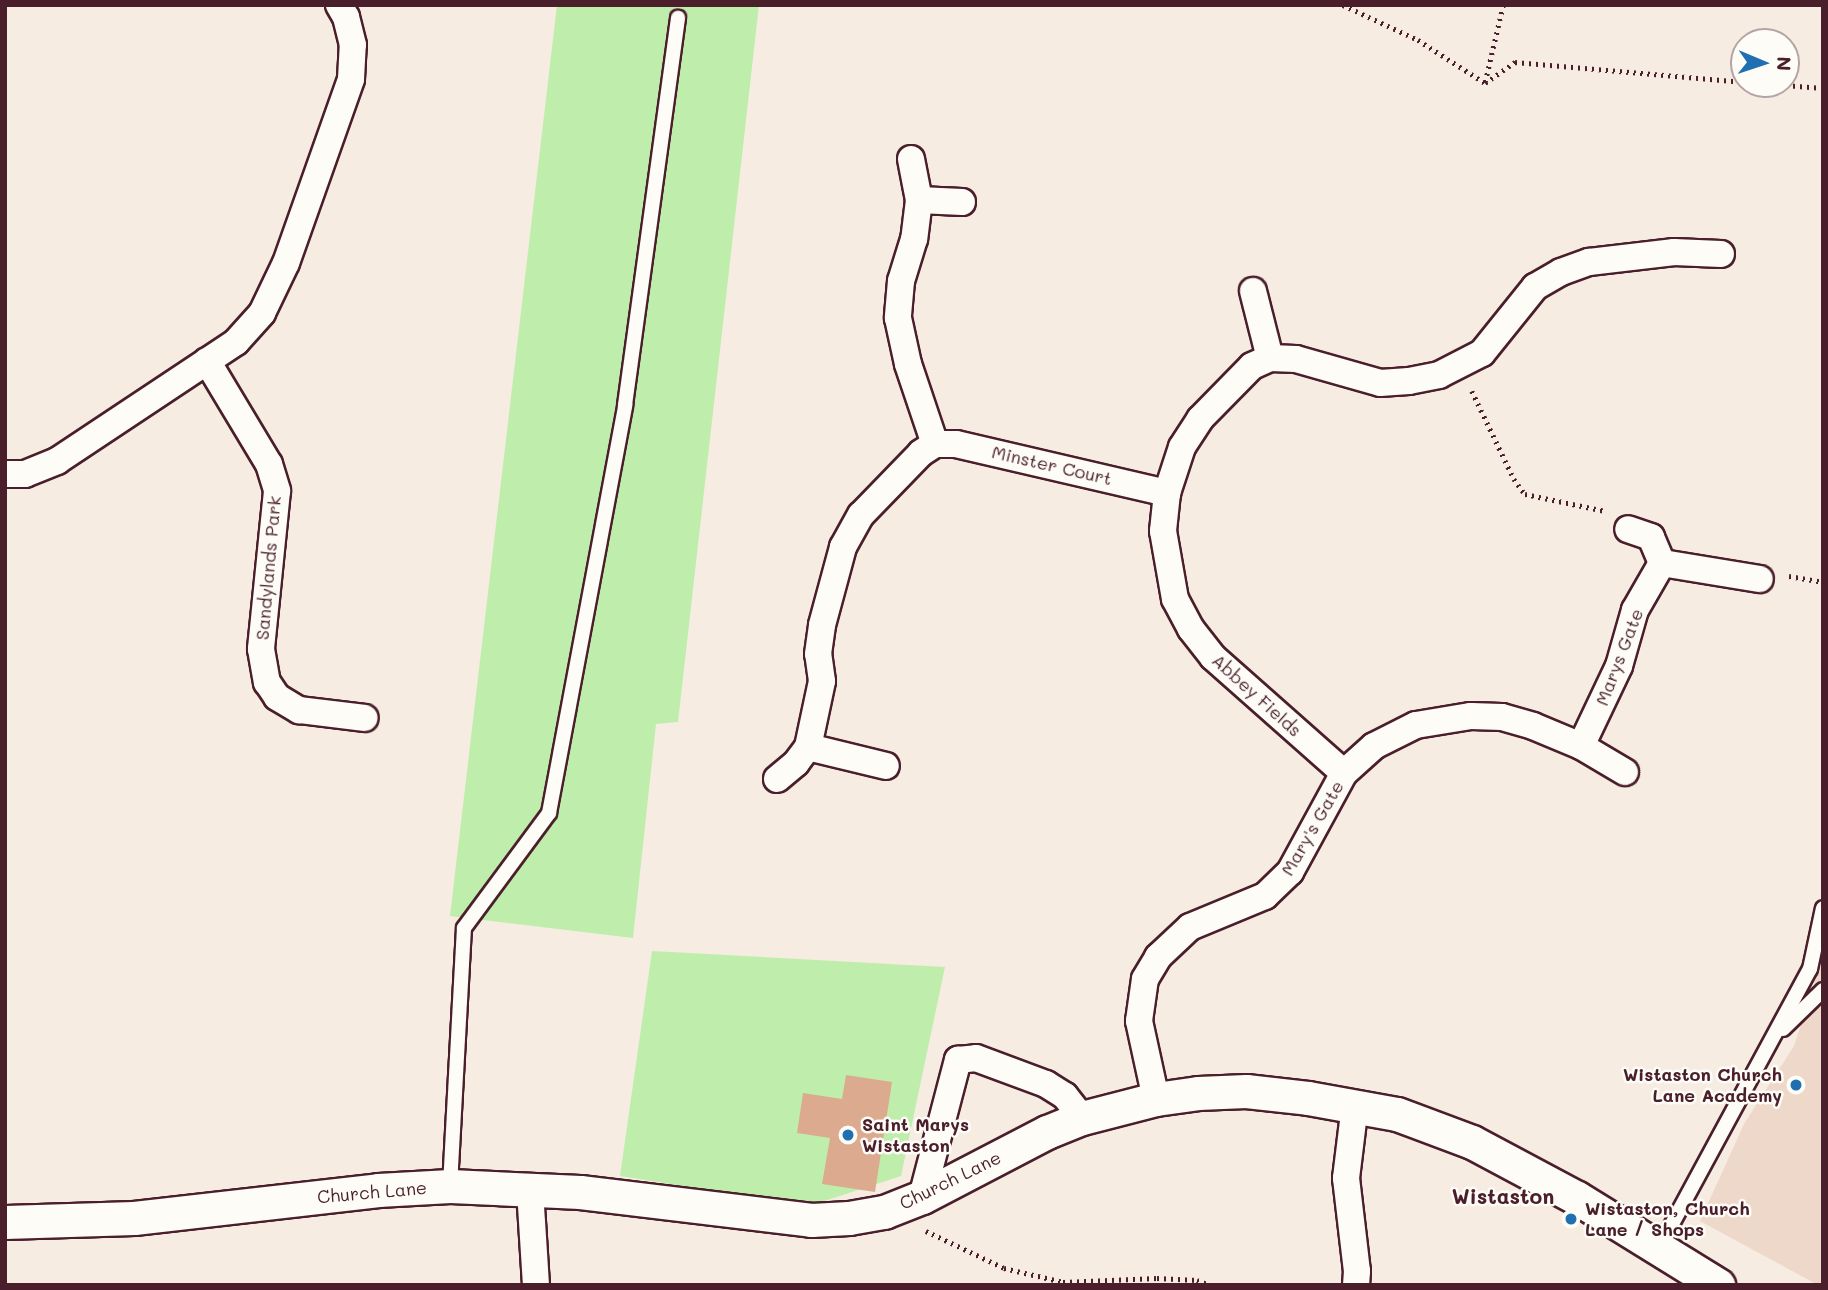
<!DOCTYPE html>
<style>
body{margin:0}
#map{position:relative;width:1828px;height:1290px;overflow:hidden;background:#f6ece2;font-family:Mali,sans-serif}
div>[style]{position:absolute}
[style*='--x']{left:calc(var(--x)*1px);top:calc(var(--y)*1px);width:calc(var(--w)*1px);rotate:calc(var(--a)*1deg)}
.built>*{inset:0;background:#eed8c9}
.green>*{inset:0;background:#bfeeac}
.building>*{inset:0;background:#dcaa8f}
.path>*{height:4.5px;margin-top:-2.25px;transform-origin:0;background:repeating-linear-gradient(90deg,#4a1f2b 0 2px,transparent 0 7px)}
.roads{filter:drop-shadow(2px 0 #4a1f2b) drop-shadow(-2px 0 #4a1f2b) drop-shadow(0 2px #4a1f2b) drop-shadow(0 -2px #4a1f2b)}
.service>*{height:14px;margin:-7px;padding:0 7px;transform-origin:7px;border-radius:7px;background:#fdfcf7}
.minor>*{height:26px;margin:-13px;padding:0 13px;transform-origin:13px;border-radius:13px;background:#fdfcf7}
.tertiary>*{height:33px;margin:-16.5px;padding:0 16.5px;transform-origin:16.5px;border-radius:16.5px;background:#fdfcf7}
.dots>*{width:19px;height:19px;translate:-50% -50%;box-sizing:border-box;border:4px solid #fdfcf7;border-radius:50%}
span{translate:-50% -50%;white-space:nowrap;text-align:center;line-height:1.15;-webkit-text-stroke:5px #fdfcf7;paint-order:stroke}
.street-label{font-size:18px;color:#4a1f2b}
.poi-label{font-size:18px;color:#4a1f2b;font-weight:700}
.right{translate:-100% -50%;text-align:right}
.left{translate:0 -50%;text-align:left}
.quarter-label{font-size:21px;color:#4a1f2b;font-weight:700}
.frame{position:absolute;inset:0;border:7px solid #4a1f2b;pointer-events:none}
.north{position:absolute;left:1730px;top:28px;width:70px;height:70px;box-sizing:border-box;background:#fdfcf7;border:2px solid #b5a4a5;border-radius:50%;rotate:92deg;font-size:19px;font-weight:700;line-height:28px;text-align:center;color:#4a1f2b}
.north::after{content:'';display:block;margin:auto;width:24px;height:32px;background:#1f6fb2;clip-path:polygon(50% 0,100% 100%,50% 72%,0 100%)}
</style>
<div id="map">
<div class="built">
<i style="clip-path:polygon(1823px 957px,1823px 1285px,1818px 1285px,1700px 1221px,1744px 1124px,1794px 1046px)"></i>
</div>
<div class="green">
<i style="clip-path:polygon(557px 5px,759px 5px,678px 722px,656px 724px,633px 938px,450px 916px)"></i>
<i style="clip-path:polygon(652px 951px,945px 967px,901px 1176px,809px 1206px,620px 1176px)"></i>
</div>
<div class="building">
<i style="clip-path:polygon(846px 1075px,892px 1082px,875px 1192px,822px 1184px,830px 1138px,797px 1133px,803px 1093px,842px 1099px)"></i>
</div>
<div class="path">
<i style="--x:1343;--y:5;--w:83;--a:25"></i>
<i style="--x:1418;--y:40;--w:80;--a:32.7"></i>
<i style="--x:1485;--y:82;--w:79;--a:-76.8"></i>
<i style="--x:1485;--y:83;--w:37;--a:-35"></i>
<i style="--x:1515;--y:62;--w:230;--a:5"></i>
<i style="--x:1772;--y:84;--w:51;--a:4.5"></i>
<i style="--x:1472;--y:391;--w:98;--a:64.5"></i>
<i style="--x:1514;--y:479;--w:19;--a:54"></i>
<i style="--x:1525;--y:494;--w:82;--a:12"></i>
<i style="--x:1789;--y:576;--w:35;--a:10"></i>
<i style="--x:926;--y:1231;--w:86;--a:25.4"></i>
<i style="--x:1004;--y:1268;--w:61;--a:13.3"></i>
<i style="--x:1063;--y:1282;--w:94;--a:-2.4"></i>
<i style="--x:1157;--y:1278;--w:40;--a:2.9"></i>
<i style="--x:1197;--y:1280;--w:14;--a:21"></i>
</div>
<div class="roads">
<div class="service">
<i style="--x:1783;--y:1029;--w:56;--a:-44.3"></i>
<i style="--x:450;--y:1186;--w:258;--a:-86.9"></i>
<i style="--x:464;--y:928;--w:143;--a:-53.5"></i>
<i style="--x:549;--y:813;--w:415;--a:-79.4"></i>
<i style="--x:625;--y:405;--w:391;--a:-82.2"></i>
<i style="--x:1659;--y:1248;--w:317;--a:-61.6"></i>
<i style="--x:1810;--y:969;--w:62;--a:-78"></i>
</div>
<div class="minor">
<i style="--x:911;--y:159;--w:42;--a:79"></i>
<i style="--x:919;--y:200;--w:39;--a:97"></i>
<i style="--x:914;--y:239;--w:44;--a:107.2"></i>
<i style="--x:901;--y:281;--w:37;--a:95"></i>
<i style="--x:898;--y:318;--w:47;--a:77.7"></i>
<i style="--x:908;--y:364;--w:84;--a:71.4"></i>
<i style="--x:919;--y:200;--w:43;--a:2.7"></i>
<i style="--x:1253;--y:291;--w:69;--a:75.8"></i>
<i style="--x:207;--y:361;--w:120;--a:59"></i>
<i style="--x:269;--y:464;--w:28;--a:73"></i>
<i style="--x:277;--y:491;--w:159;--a:95.8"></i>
<i style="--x:261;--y:649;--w:34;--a:80"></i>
<i style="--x:267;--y:682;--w:18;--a:56"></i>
<i style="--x:277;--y:697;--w:26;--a:31"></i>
<i style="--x:299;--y:710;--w:66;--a:6.9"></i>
<i style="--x:5;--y:474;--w:20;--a:0"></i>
<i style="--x:25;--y:474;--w:35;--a:-22"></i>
<i style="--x:57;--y:461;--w:215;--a:-33.6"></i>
<i style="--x:236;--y:342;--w:39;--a:-48"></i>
<i style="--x:262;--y:313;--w:55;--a:-64.4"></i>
<i style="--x:286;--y:263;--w:195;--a:-70.5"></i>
<i style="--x:351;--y:79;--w:34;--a:-87"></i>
<i style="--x:353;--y:45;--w:29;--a:-104"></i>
<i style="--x:346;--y:17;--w:14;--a:-120"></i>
<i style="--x:1662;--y:563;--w:99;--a:9.3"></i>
<i style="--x:1581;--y:746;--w:51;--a:30.6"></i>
<i style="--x:808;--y:747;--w:80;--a:13.7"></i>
<i style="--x:1344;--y:773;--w:175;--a:-138.5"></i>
<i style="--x:1213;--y:657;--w:36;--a:-128"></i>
<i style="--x:1191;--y:629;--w:34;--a:-118"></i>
<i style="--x:1175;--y:599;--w:69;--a:-100"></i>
<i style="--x:1163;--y:531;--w:38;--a:-84"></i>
<i style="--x:1167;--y:493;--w:48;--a:-71.9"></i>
<i style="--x:1182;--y:447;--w:33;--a:-57"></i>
<i style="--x:1200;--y:419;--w:74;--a:-45.5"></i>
<i style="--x:1252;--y:366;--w:20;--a:-24"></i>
<i style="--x:1270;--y:358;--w:26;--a:2"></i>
<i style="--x:1296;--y:359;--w:87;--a:15.9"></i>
<i style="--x:1380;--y:383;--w:29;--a:-4"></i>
<i style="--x:1409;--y:381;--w:31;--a:-11"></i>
<i style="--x:1439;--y:375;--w:48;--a:-27.1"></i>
<i style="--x:1482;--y:353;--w:85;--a:-51.2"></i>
<i style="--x:1535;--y:287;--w:30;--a:-30"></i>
<i style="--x:1561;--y:272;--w:30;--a:-20"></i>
<i style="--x:1589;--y:262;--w:86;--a:-6.7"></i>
<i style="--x:1674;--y:252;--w:47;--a:2.4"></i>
<i style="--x:777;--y:779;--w:25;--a:-40"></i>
<i style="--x:796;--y:763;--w:20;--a:-53"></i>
<i style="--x:808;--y:747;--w:67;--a:-78"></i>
<i style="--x:822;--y:681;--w:27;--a:-98"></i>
<i style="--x:818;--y:654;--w:29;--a:-82"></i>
<i style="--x:822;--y:625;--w:81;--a:-74.9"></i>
<i style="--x:843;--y:547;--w:37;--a:-61"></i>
<i style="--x:861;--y:515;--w:86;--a:-45.9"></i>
<i style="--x:921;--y:453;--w:17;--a:-33"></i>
<i style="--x:935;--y:444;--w:21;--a:0"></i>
<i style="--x:956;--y:444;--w:217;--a:13.1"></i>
<i style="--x:1156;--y:1099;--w:80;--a:-102.3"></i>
<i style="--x:1139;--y:1021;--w:42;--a:-81.9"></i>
<i style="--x:1145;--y:979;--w:26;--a:-59"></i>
<i style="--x:1158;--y:957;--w:44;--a:-43.2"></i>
<i style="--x:1190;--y:927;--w:81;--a:-22.5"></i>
<i style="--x:1265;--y:896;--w:35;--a:-44"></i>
<i style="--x:1290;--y:872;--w:113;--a:-61.4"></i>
<i style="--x:1344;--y:773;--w:40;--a:-42"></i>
<i style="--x:1374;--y:746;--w:47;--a:-26.6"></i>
<i style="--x:1416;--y:725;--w:56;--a:-9.3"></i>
<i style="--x:1471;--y:716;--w:31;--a:2"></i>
<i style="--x:1502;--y:717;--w:32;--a:16"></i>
<i style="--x:1533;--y:726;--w:52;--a:22.6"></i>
<i style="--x:1581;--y:746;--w:89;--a:-64.6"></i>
<i style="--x:1619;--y:666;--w:58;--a:-74.1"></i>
<i style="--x:1635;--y:610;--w:54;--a:-60.1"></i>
<i style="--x:1662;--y:563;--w:28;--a:-113"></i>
<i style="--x:1651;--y:537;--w:24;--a:-161"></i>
<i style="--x:1355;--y:1105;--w:74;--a:97"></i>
<i style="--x:1346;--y:1178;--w:94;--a:83.3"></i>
<i style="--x:1357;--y:1271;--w:14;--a:94"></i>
<i style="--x:530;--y:1190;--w:95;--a:86.4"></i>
<i style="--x:922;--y:1197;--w:142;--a:-75.3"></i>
<i style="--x:958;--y:1060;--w:18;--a:-6"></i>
<i style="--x:976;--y:1058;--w:75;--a:20.4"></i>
<i style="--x:1046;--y:1084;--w:22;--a:32"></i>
<i style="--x:1065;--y:1096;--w:28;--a:52"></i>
</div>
<div class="tertiary">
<i style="--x:5;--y:1222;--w:129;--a:-1.8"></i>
<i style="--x:134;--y:1218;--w:246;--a:-6.5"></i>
<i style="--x:378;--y:1190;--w:72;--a:-3.2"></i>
<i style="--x:450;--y:1186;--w:130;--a:2.6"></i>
<i style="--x:580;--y:1192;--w:233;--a:6.9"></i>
<i style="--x:811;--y:1220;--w:38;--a:-3"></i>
<i style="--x:849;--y:1218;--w:36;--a:-10"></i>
<i style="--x:884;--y:1212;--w:41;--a:-21.5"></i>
<i style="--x:922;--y:1197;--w:141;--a:-27.5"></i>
<i style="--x:1047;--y:1132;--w:38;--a:-22"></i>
<i style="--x:1082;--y:1118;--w:76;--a:-14.4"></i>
<i style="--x:1156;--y:1099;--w:42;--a:-8.1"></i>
<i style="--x:1198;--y:1093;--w:48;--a:-2.4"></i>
<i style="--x:1246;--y:1091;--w:62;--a:6.4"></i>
<i style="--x:1308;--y:1098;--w:90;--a:10.2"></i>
<i style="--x:1397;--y:1114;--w:80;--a:20.5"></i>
<i style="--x:1472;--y:1142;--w:119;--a:28.1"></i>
<i style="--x:1577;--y:1198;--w:166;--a:31.7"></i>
</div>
</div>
<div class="dots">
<i style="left:1796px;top:1085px;background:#1f6fb2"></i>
<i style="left:848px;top:1135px;background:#1f6fb2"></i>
<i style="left:1571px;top:1219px;background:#1f6fb2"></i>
</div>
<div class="street-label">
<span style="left:1052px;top:465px;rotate:13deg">Minster Court</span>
<span style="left:268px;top:568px;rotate:-85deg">Sandylands Park</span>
<span style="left:1619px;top:657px;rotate:-69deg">Marys Gate</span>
<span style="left:1257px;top:695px;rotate:42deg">Abbey Fields</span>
<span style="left:1312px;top:828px;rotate:-60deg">Mary's Gate</span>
<span style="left:950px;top:1180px;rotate:-26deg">Church Lane</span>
<span style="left:372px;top:1192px;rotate:-5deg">Church Lane</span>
</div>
<div class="poi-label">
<span class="right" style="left:1782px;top:1085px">Wistaston Church<br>Lane Academy</span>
<span class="left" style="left:862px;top:1135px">Saint Marys<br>Wistaston</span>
<span class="left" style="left:1585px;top:1219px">Wistaston, Church<br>Lane / Shops</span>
</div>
<div class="quarter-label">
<span style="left:1503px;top:1196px">Wistaston</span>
</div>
<div class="frame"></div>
<div class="north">N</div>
</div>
